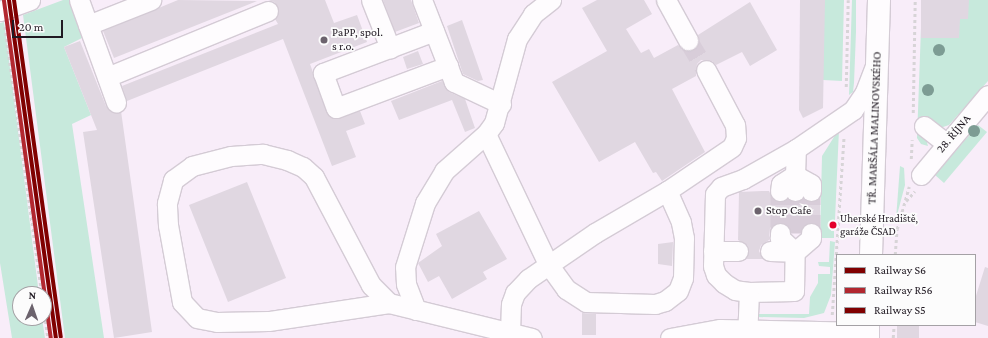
<!DOCTYPE html>
<meta charset="utf-8">
<style>
body{margin:0}
#map{position:relative;width:988px;height:338px;overflow:hidden;background:#f8edf9;font-family:"Crimson Pro",serif}
div>[style]{position:absolute}
[style*='--x']{left:calc(var(--x)*1px);top:calc(var(--y)*1px);width:calc(var(--w)*1px);rotate:calc(var(--a)*1deg)}
.green>*{inset:0;background:#c7e9dc}
.building>*{inset:0;background:#e0d7e1}
.minor-tunnel>*{height:19px;margin-top:-9.5px;transform-origin:0;background:repeating-linear-gradient(90deg,#d8cdd9 0 19px,transparent 0 29px)}
.path>*{height:2.5px;margin-top:-1.25px;transform-origin:0;background:repeating-linear-gradient(90deg,#d7d4d7 0 3px,transparent 0 6px)}
.roads{filter:drop-shadow(1px 0 #d4cbd5) drop-shadow(-1px 0 #d4cbd5) drop-shadow(0 1px #d4cbd5) drop-shadow(0 -1px #d4cbd5)}
.minor>*{height:19px;margin:-9.5px;padding:0 9.5px;transform-origin:9.5px;border-radius:9.5px;background:#fefcfe}
.major>*{height:22px;margin:-11px;padding:0 11px;transform-origin:11px;border-radius:11px;background:#fefcfe}
.rail-1>*{height:4px;margin:-2px;padding:0 2px;transform-origin:2px;border-radius:2px;background:#800000}
.rail-2>*{height:4px;margin:-2px;padding:0 2px;transform-origin:2px;border-radius:2px;background:#b2272f}
.rail-3>*{height:4px;margin:-2px;padding:0 2px;transform-origin:2px;border-radius:2px;background:#800000}
.trees>*{width:12px;height:12px;margin:-6px;border-radius:50%;background:#7d9c94}
.dots>*{width:11px;height:11px;translate:-50% -50%;box-sizing:border-box;border:2px solid #fcfcfc;border-radius:50%}
span{translate:-50% -50%;white-space:nowrap;text-align:center;line-height:1.15;-webkit-text-stroke:3.5px #fcfcfc;paint-order:stroke}
.bus-label{font-size:11px;color:#201922}
.left{translate:0 -50%;text-align:left}
.poi-label{font-size:12px;color:#201922}
.street-label{font-size:12px;color:#201922}
.legend{position:absolute;left:836px;top:254px;width:140px;height:72px;box-sizing:border-box;background:#fcfcfc;border:1px solid #a4a1a5;margin:0;padding:5px 7px;list-style:none;font-size:12px;color:#201922}
.legend li{display:flex;align-items:center;gap:8px;height:20px}
.legend b{width:20px;border:1px solid #a4a1a5}
.north{position:absolute;left:12px;top:286px;width:40px;height:40px;box-sizing:border-box;background:#fcfcfc;border:1px solid #a4a1a5;border-radius:50%;rotate:2deg;font-size:11px;font-weight:700;line-height:16px;text-align:center;color:#201922}
.north::after{content:'';display:block;margin:auto;width:14px;height:18px;background:#6c636d;clip-path:polygon(50% 0,100% 100%,50% 72%,0 100%)}
.scale{position:absolute;left:12px;top:20px;width:51px;height:18px;box-sizing:border-box;border:2px solid #201922;border-top:0;padding-left:5px;font-size:12px;line-height:14px;white-space:nowrap;color:#201922;-webkit-text-stroke:3px #fcfcfc;paint-order:stroke}
</style>
<div id="map">
<div class="green">
<i style="clip-path:polygon(63px 0,70px 0,82px 38px,64px 47px,91px 115px,72px 124px,104px 338px,65px 338px,23px 15px)"></i>
<i style="clip-path:polygon(823px 0,844px 0,842px 81px,823px 80px)"></i>
<i style="clip-path:polygon(852px 0,856px 0,856px 32px,854px 83px,853px 92px,849px 95px)"></i>
<i style="clip-path:polygon(922px 0,988px 0,988px 81px,949px 125px,940px 128px,926px 139px,928px 146px,921px 144px,917px 138px)"></i>
<i style="clip-path:polygon(4px 22px,39px 294px,20px 294px,20px 318px,42px 318px,45px 338px,12px 338px,0 263px,0 23px)"></i>
<i style="clip-path:polygon(978px 125px,987px 132px,944px 183px,935px 175px)"></i>
<i style="clip-path:polygon(839px 129px,835px 220px,831px 220px,831px 231px,834px 231px,834px 238px,820px 238px,822px 156px)"></i>
<i style="clip-path:polygon(900px 166px,904px 168px,905px 185px,896px 219px)"></i>
<i style="clip-path:polygon(830px 241px,835px 242px,831px 295px,824px 313px,804px 318px,757px 317px,755px 314px,809px 314px,810px 297px,818px 283px,818px 274px,830px 274px,830px 267px,819px 266px,818px 262px,829px 262px)"></i>
</div>
<div class="building">
<i style="clip-path:polygon(178px 0,257px 1px,114px 58px,103px 31px)"></i>
<i style="clip-path:polygon(268px 0,325px 0,334px 23px,357px 15px,367px 42px,310px 64px,329px 116px,339px 118px,360px 111px,365px 124px,346px 131px,356px 157px,332px 166px,283px 39px,127px 101px,122px 86px,278px 24px,275px 19px,278px 7px,274px 2px)"></i>
<i style="clip-path:polygon(383px 0,411px 0,419px 23px,395px 32px)"></i>
<i style="clip-path:polygon(597px 0,644px 0,652px 14px,626px 29px,641px 53px,649px 49px,654px 58px,678px 45px,687px 51px,694px 49px,699px 41px,698px 35px,750px 2px,777px 50px,750px 66px,742px 52px,716px 65px,712px 61px,701px 60px,697px 64px,696px 76px,672px 89px,705px 152px,662px 181px,656px 172px,653px 173px,635px 142px,599px 162px,552px 82px,607px 51px,582px 8px)"></i>
<i style="clip-path:polygon(800px 0,825px 0,823px 108px,803px 118px,799px 110px)"></i>
<i style="clip-path:polygon(921px 0,969px 0,968px 19px,960px 19px,959px 38px,921px 38px)"></i>
<i style="clip-path:polygon(462px 20px,483px 80px,478px 81px,463px 74px,447px 26px)"></i>
<i style="clip-path:polygon(80px 41px,106px 106px,114px 113px,121px 111px,152px 332px,114px 338px,83px 132px,97px 130px,64px 47px)"></i>
<i style="clip-path:polygon(418px 51px,423px 64px,407px 69px,403px 57px)"></i>
<i style="clip-path:polygon(442px 81px,449px 92px,465px 99px,475px 128px,465px 132px,452px 100px,399px 120px,391px 101px)"></i>
<i style="clip-path:polygon(247px 182px,286px 278px,228px 302px,189px 205px)"></i>
<i style="clip-path:polygon(762px 191px,769px 191px,773px 199px,779px 202px,788px 199px,795px 202px,803px 198px,811px 202px,820px 197px,820px 227px,811px 222px,802px 227px,800px 233px,791px 233px,786px 224px,775px 223px,770px 228px,769px 240px,761px 245px,759px 251px,763px 259px,746px 259px,749px 251px,748px 246px,738px 240px,739px 192px)"></i>
<i style="clip-path:polygon(479px 211px,507px 259px,483px 272px,487px 279px,452px 299px,439px 276px,428px 282px,418px 263px,442px 246px,436px 234px)"></i>
<i style="clip-path:polygon(673px 242px,672px 266px,658px 264px,658px 244px)"></i>
<i style="clip-path:polygon(985px 267px,988px 268px,988px 326px,975px 322px,975px 299px)"></i>
<i style="clip-path:polygon(582px 313px,596px 314px,596px 335px,582px 335px)"></i>
<i style="clip-path:polygon(897px 325px,919px 325px,919px 338px,897px 338px)"></i>
</div>
<div class="minor-tunnel">
<i style="--x:688;--y:40;--w:35;--a:59"></i>
<i style="--x:780;--y:233;--w:42;--a:-90"></i>
<i style="--x:795;--y:233;--w:42;--a:-90"></i>
<i style="--x:811;--y:233;--w:42;--a:-90"></i>
</div>
<div class="path">
<i style="--x:5;--y:27;--w:270;--a:82.1"></i>
<i style="--x:846;--y:87;--w:87;--a:-88.7"></i>
<i style="--x:913;--y:113;--w:113;--a:-89"></i>
<i style="--x:911;--y:159;--w:19;--a:-87"></i>
<i style="--x:906;--y:201;--w:13;--a:-48"></i>
<i style="--x:895;--y:255;--w:26;--a:-86"></i>
<i style="--x:897;--y:229;--w:44;--a:-74.1"></i>
<i style="--x:44;--y:309;--w:29;--a:82"></i>
<i style="--x:832;--y:315;--w:179;--a:-86.2"></i>
<i style="--x:893;--y:338;--w:13;--a:-86"></i>
</div>
<div class="roads">
<div class="minor">
<i style="--x:79;--y:0;--w:109;--a:70.1"></i>
<i style="--x:371;--y:0;--w:52;--a:68.4"></i>
<i style="--x:422;--y:0;--w:88;--a:68.7"></i>
<i style="--x:454;--y:82;--w:52;--a:25.1"></i>
<i style="--x:666;--y:0;--w:46;--a:61.2"></i>
<i style="--x:0;--y:11;--w:32;--a:-20"></i>
<i style="--x:88;--y:25;--w:68;--a:-21.6"></i>
<i style="--x:434;--y:31;--w:119;--a:159.3"></i>
<i style="--x:323;--y:73;--w:37;--a:70"></i>
<i style="--x:336;--y:108;--w:120;--a:-20.6"></i>
<i style="--x:107;--y:77;--w:174;--a:-22.3"></i>
<i style="--x:924;--y:126;--w:28;--a:38"></i>
<i style="--x:486;--y:134;--w:144;--a:64.5"></i>
<i style="--x:548;--y:264;--w:31;--a:54"></i>
<i style="--x:566;--y:289;--w:24;--a:33"></i>
<i style="--x:586;--y:302;--w:69;--a:1.7"></i>
<i style="--x:655;--y:304;--w:10;--a:-17"></i>
<i style="--x:665;--y:301;--w:16;--a:-38"></i>
<i style="--x:678;--y:291;--w:14;--a:-69"></i>
<i style="--x:683;--y:278;--w:40;--a:-88.6"></i>
<i style="--x:684;--y:238;--w:16;--a:-101"></i>
<i style="--x:681;--y:222;--w:34;--a:-114"></i>
<i style="--x:921;--y:175;--w:104;--a:-50.1"></i>
<i style="--x:780;--y:191;--w:7;--a:-82"></i>
<i style="--x:781;--y:184;--w:17;--a:-33"></i>
<i style="--x:795;--y:175;--w:26;--a:-88"></i>
<i style="--x:796;--y:149;--w:69;--a:-34.4"></i>
<i style="--x:853;--y:110;--w:22;--a:-56"></i>
<i style="--x:865;--y:92;--w:26;--a:-69"></i>
<i style="--x:795;--y:191;--w:16;--a:-90"></i>
<i style="--x:795;--y:175;--w:18;--a:29"></i>
<i style="--x:811;--y:184;--w:7;--a:90"></i>
<i style="--x:713;--y:251;--w:25;--a:0"></i>
<i style="--x:770;--y:251;--w:25;--a:2"></i>
<i style="--x:795;--y:252;--w:21;--a:-41"></i>
<i style="--x:811;--y:238;--w:5;--a:-90"></i>
<i style="--x:749;--y:292;--w:45;--a:-1.3"></i>
<i style="--x:794;--y:291;--w:39;--a:-89"></i>
<i style="--x:795;--y:252;--w:21;--a:-137"></i>
<i style="--x:780;--y:238;--w:5;--a:-90"></i>
<i style="--x:389;--y:303;--w:122;--a:171.5"></i>
<i style="--x:268;--y:321;--w:51;--a:178.9"></i>
<i style="--x:217;--y:322;--w:20;--a:-169"></i>
<i style="--x:197;--y:318;--w:22;--a:-133"></i>
<i style="--x:182;--y:302;--w:78;--a:-100.3"></i>
<i style="--x:168;--y:225;--w:22;--a:-93"></i>
<i style="--x:167;--y:203;--w:24;--a:-75"></i>
<i style="--x:173;--y:180;--w:24;--a:-36"></i>
<i style="--x:192;--y:166;--w:40;--a:-14.4"></i>
<i style="--x:231;--y:156;--w:32;--a:-4"></i>
<i style="--x:263;--y:154;--w:25;--a:14"></i>
<i style="--x:287;--y:160;--w:17;--a:24"></i>
<i style="--x:303;--y:167;--w:15;--a:42"></i>
<i style="--x:314;--y:177;--w:122;--a:62.2"></i>
<i style="--x:371;--y:285;--w:25;--a:45"></i>
<i style="--x:389;--y:303;--w:147;--a:13.8"></i>
<i style="--x:416;--y:310;--w:28;--a:-111"></i>
<i style="--x:406;--y:284;--w:17;--a:-93"></i>
<i style="--x:405;--y:267;--w:67;--a:-72.6"></i>
<i style="--x:425;--y:203;--w:37;--a:-59"></i>
<i style="--x:444;--y:171;--w:56;--a:-41.4"></i>
<i style="--x:486;--y:134;--w:14;--a:-54"></i>
<i style="--x:494;--y:123;--w:87;--a:-74.7"></i>
<i style="--x:517;--y:39;--w:30;--a:-57"></i>
<i style="--x:533;--y:14;--w:23;--a:-38"></i>
<i style="--x:510;--y:332;--w:28;--a:-88"></i>
<i style="--x:511;--y:304;--w:12;--a:-70"></i>
<i style="--x:515;--y:293;--w:19;--a:-47"></i>
<i style="--x:528;--y:279;--w:81;--a:-34.5"></i>
<i style="--x:595;--y:233;--w:83;--a:-30.3"></i>
<i style="--x:667;--y:191;--w:78;--a:-34.1"></i>
<i style="--x:732;--y:147;--w:10;--a:-66"></i>
<i style="--x:736;--y:138;--w:13;--a:-94"></i>
<i style="--x:735;--y:125;--w:62;--a:-117.8"></i>
<i style="--x:670;--y:338;--w:51;--a:-10.2"></i>
<i style="--x:720;--y:329;--w:148;--a:1.2"></i>
<i style="--x:747;--y:338;--w:46;--a:-87.5"></i>
<i style="--x:749;--y:292;--w:14;--a:-172"></i>
<i style="--x:735;--y:290;--w:13;--a:-148"></i>
<i style="--x:724;--y:283;--w:11;--a:-135"></i>
<i style="--x:716;--y:275;--w:9;--a:-108"></i>
<i style="--x:713;--y:266;--w:72;--a:-88.4"></i>
<i style="--x:715;--y:194;--w:9;--a:-49"></i>
<i style="--x:721;--y:187;--w:23;--a:-20"></i>
<i style="--x:743;--y:179;--w:61;--a:-29.5"></i>
</div>
<div class="major">
<i style="--x:871;--y:255;--w:255;--a:-88.2"></i>
<i style="--x:868;--y:338;--w:13;--a:-90"></i>
</div>
</div>
<div class="rail-1">
<i style="--x:9;--y:0;--w:341;--a:82.1"></i>
</div>
<div class="rail-2">
<i style="--x:4;--y:1;--w:340;--a:82.1"></i>
</div>
<div class="rail-3">
<i style="--x:14;--y:0;--w:340;--a:82.1"></i>
</div>
<div class="trees">
<i style="left:939px;top:50px"></i>
<i style="left:928px;top:90px"></i>
<i style="left:974px;top:131px"></i>
</div>
<div class="dots">
<i style="left:324px;top:40px;background:#6c636d"></i>
<i style="left:758px;top:211px;background:#6c636d"></i>
<i style="left:833px;top:225px;background:#e4002b"></i>
</div>
<div class="bus-label">
<span class="left" style="left:840px;top:225px">Uherské Hradiště,<br>garáže ČSAD</span>
</div>
<div class="poi-label">
<span class="left" style="left:332px;top:40px">PaPP, spol.<br>s r.o.</span>
<span class="left" style="left:766px;top:211px">Stop Cafe</span>
</div>
<div class="street-label">
<span style="left:875px;top:128px;rotate:-88deg">TŘ. MARŠÁLA MALINOVSKÉHO</span>
<span style="left:954px;top:134px;rotate:-50deg">28. ŘÍJNA</span>
</div>
<ul class="legend">
<li><b style="height:5px;background:#800000"></b>Railway S6</li>
<li><b style="height:5px;background:#b2272f"></b>Railway R56</li>
<li><b style="height:5px;background:#800000"></b>Railway S5</li>
</ul>
<div class="north">N</div>
<div class="scale">20 m</div>
</div>
